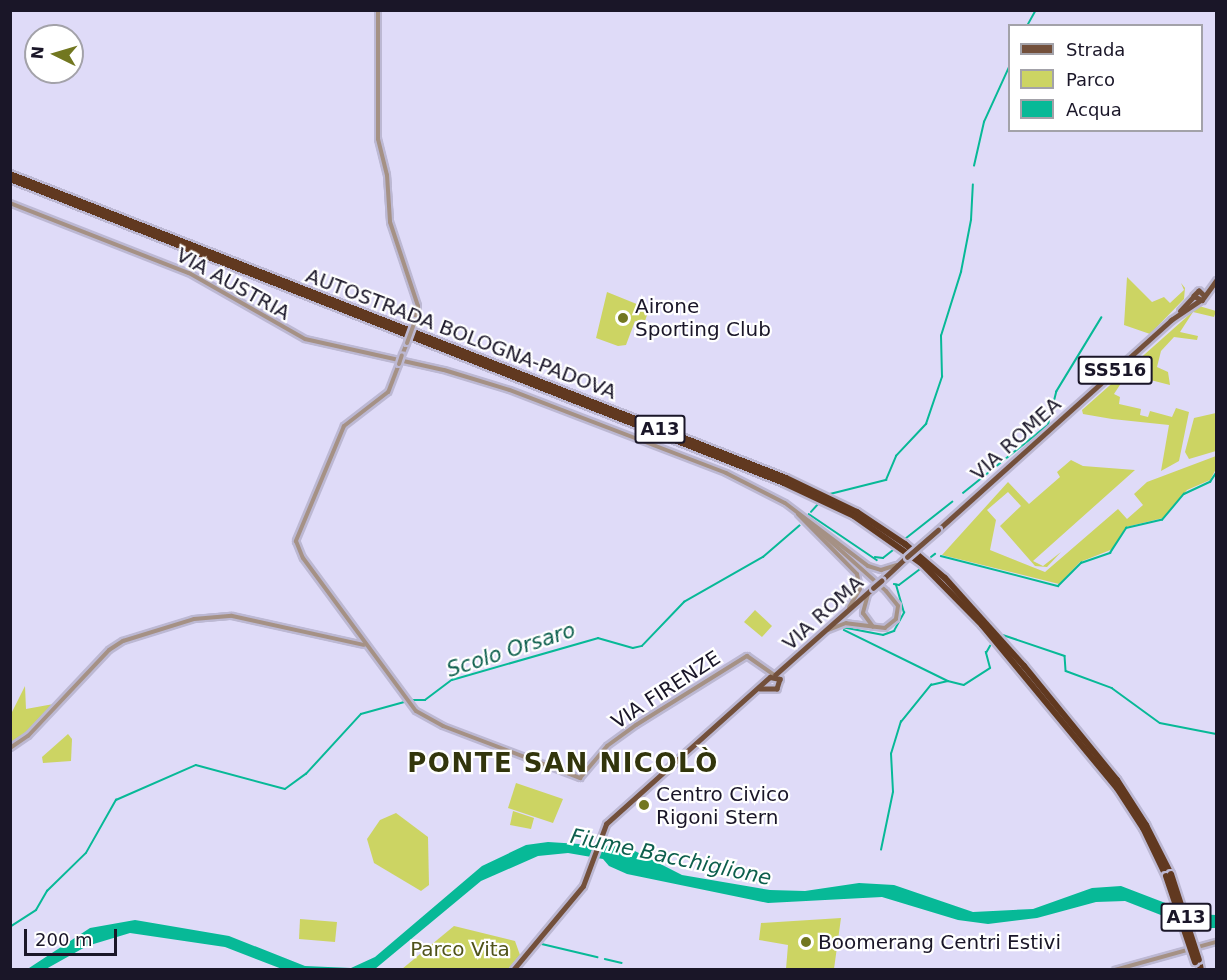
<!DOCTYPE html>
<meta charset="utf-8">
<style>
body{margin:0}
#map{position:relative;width:1227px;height:980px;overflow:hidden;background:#dfdbf8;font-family:"DejaVu Sans",sans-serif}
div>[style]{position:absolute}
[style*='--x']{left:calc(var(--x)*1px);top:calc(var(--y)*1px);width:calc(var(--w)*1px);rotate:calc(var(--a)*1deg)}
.green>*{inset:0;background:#ccd463}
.water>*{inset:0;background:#07b997}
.stream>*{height:1.5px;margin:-0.75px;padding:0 0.75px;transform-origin:0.75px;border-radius:0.75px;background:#07b997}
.roads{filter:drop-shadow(2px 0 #bcb8d3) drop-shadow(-2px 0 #bcb8d3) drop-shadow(0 2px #bcb8d3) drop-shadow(0 -2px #bcb8d3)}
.minor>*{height:4px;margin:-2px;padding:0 2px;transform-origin:2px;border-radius:2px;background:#a59185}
.major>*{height:4.5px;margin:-2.25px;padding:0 2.25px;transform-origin:2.25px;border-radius:2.25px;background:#73503b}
.highway>*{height:6px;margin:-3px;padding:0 3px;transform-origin:3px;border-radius:3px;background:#613920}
.bridges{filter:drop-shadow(2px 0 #bcb8d3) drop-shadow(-2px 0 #bcb8d3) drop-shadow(0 2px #bcb8d3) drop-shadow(0 -2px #bcb8d3)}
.minor-bridge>*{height:4px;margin:-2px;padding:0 2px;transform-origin:2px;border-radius:2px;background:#a59185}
.major-bridge>*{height:4.5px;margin:-2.25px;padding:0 2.25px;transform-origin:2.25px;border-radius:2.25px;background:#73503b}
.highway-bridge>*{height:6px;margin:-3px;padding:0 3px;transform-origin:3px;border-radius:3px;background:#613920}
.dots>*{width:16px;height:16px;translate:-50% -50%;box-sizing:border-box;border:3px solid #fff;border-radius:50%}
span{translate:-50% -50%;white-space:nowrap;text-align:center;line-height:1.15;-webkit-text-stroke:4.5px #fff;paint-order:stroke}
.shield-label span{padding:2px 4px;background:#fff;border:2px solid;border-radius:4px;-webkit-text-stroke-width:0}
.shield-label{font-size:18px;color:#1a1628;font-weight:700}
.street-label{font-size:20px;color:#1a1628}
.poi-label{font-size:20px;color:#1a1628}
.left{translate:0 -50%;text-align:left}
.park-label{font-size:20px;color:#4f5319}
.water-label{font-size:21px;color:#0d5f4d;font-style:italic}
.district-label{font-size:26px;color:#32350c;font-weight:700;letter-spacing:1.5px}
.frame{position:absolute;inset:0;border:12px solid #1a1628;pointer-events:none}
.legend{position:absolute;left:1008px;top:24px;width:195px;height:108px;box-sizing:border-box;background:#fff;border:2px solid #a3a2a9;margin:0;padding:8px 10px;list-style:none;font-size:18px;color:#1a1628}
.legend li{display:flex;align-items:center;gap:12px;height:30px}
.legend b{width:30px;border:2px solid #a3a2a9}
.north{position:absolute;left:24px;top:24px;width:60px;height:60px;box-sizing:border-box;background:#fff;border:2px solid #a3a2a9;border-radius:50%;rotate:275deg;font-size:16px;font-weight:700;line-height:24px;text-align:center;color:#1a1628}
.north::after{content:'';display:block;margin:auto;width:21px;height:27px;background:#727720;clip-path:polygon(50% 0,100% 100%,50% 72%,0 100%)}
.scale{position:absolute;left:24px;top:929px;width:93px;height:27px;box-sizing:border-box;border:3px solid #1a1628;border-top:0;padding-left:8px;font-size:18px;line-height:21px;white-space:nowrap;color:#1a1628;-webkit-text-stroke:4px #fff;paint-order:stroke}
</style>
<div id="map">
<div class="green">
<i style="clip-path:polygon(1127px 277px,1152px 302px,1164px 297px,1170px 303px,1184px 290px,1181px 283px,1185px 288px,1184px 299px,1150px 334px,1124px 325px)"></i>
<i style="clip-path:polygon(607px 292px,649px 309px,644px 324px,635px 321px,626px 345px,618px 346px,596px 338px)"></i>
<i style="clip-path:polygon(1199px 306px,1216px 311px,1214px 317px,1193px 312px,1180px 332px,1198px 336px,1197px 340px,1174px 337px,1161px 351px,1157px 367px,1168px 372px,1170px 385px,1127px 374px,1114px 394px,1120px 397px,1119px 404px,1141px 409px,1140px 415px,1148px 417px,1150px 411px,1172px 417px,1176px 408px,1189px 412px,1179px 461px,1161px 471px,1169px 425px,1112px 419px,1083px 414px,1082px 410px)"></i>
<i style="clip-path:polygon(1216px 413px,1216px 451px,1189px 459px,1185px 452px,1194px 418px)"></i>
<i style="clip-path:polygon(1216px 456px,1216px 469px,1210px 480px,1187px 490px,1163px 518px,1126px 527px,1113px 549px,1080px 562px,1059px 584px,942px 555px,1008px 482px,1029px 504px,1060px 477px,1057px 472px,1071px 460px,1083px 466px,1135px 470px,1033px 561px,1043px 566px,1061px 552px,1047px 567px,1035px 566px,1000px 526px,1021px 506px,1008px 492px,987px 510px,996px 520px,990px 550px,1045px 572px,1118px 509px,1127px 519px,1143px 505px,1134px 494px,1147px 482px)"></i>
<i style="clip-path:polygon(755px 610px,772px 626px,762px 637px,744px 622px)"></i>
<i style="clip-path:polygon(25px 686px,26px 709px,59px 703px,28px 736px,11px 749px,11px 714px)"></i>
<i style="clip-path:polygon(68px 734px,72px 739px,71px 761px,43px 763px,42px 757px)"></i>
<i style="clip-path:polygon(516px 783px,563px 799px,553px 823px,508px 808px)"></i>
<i style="clip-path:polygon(513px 811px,534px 818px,531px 829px,510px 825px)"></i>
<i style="clip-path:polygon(396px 813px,428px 837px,429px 885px,421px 891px,374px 863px,367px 839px,380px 820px)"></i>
<i style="clip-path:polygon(841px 918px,834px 969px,786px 969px,788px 945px,759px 940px,761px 923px)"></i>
<i style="clip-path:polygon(300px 919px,337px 922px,335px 942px,299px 939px)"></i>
<i style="clip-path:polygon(454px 926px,515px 941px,520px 955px,508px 969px,402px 969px)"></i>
</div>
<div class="water">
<i style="clip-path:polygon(548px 842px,627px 847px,682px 875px,770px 890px,805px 891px,859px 883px,894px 885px,973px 912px,1033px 909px,1092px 888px,1121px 886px,1194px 914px,1216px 915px,1216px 928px,1194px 928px,1125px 901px,1096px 902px,1037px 918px,988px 924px,958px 920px,882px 897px,768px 903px,627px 874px,609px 866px,603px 859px,568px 853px,538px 856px,481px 881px,375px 969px,282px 969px,225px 947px,130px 933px,87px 946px,46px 969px,26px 970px,90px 928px,135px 920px,229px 936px,305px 966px,351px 968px,375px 957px,482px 866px,526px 845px)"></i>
</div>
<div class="stream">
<i style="--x:1027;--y:26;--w:18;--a:-61"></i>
<i style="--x:974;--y:166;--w:45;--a:-77.2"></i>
<i style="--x:984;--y:122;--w:63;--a:-65.5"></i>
<i style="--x:1153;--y:340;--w:8;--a:-30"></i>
<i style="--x:963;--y:493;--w:109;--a:-38.7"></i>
<i style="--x:1048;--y:425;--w:34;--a:-76"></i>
<i style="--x:1056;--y:392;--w:87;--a:-58.7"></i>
<i style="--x:830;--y:494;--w:58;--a:-14"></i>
<i style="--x:886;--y:480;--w:26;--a:-67"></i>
<i style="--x:896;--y:456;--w:44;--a:-46.8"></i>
<i style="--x:926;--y:424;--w:50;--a:-71.2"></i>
<i style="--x:942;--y:377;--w:41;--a:-91.4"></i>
<i style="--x:941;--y:336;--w:67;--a:-72.6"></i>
<i style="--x:961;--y:272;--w:53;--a:-79.1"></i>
<i style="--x:971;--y:220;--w:35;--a:-87"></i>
<i style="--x:811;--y:512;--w:13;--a:-48"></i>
<i style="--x:809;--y:514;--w:82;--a:34.1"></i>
<i style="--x:905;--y:539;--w:60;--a:-38.2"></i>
<i style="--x:941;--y:556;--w:121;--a:14.4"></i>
<i style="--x:1058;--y:586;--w:33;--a:-45"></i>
<i style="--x:1081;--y:563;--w:31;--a:-19"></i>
<i style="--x:1110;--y:553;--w:30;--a:-57"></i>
<i style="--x:1126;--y:528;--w:37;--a:-13"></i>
<i style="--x:1162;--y:520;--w:34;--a:-50"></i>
<i style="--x:1184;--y:494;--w:29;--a:-25"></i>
<i style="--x:1210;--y:482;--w:11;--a:-56"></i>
<i style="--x:875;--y:557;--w:8;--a:7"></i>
<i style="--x:883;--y:558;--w:16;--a:-38"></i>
<i style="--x:931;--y:557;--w:5;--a:-37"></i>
<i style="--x:894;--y:584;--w:5;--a:11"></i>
<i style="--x:899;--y:585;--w:26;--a:-37"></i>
<i style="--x:842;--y:627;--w:42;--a:11"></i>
<i style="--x:883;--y:635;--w:12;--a:-20"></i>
<i style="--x:894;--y:631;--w:21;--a:-61"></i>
<i style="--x:904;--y:613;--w:29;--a:-106"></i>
<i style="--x:844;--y:630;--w:116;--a:26.1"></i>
<i style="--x:948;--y:681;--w:16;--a:14"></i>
<i style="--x:964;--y:685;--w:31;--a:-33"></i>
<i style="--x:990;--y:668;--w:16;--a:-105"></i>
<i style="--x:986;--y:653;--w:8;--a:-60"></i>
<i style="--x:1003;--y:635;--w:65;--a:18.7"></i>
<i style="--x:1065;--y:656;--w:15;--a:86"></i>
<i style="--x:1066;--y:671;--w:49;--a:20.3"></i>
<i style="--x:1112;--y:688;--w:59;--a:36.1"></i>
<i style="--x:1160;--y:723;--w:57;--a:11.1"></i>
<i style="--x:881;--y:850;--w:59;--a:-78.3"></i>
<i style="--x:893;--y:792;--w:38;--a:-93"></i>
<i style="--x:891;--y:754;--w:34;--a:-73"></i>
<i style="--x:901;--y:722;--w:48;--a:-51"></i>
<i style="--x:931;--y:685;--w:17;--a:-13"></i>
<i style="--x:10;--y:927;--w:31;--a:-33"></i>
<i style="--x:36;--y:910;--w:22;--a:-60"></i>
<i style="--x:47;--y:891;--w:54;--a:-44.3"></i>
<i style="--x:86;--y:853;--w:61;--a:-60.5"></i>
<i style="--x:116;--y:800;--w:87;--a:-23.6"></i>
<i style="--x:196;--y:765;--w:92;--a:15.1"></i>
<i style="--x:285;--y:789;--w:26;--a:-36"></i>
<i style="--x:306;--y:774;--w:81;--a:-47.5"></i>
<i style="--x:361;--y:714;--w:53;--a:-15.4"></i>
<i style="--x:412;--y:700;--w:13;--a:0"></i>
<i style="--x:425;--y:700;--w:34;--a:-37"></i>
<i style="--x:452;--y:680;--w:152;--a:-16"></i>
<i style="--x:598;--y:638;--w:36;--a:16"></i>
<i style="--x:633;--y:648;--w:9;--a:-13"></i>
<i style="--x:642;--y:646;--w:61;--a:-46.3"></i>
<i style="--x:684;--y:602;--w:91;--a:-29.7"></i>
<i style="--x:763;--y:557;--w:48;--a:-40.7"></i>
<i style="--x:542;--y:944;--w:57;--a:13.3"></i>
<i style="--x:605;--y:959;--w:17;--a:13"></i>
</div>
<div class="roads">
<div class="minor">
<i style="--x:378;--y:10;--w:129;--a:90"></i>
<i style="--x:378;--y:139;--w:37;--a:76"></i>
<i style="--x:387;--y:175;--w:47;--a:86.3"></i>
<i style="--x:390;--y:222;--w:89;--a:71.6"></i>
<i style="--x:418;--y:306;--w:15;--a:101"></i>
<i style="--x:10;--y:203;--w:192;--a:21.4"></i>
<i style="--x:189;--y:273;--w:133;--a:29.6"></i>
<i style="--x:305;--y:339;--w:142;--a:12.6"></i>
<i style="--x:444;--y:370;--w:69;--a:16.9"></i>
<i style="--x:510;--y:390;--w:231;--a:21"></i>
<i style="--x:726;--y:473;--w:66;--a:27"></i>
<i style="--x:785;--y:503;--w:104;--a:37.2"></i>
<i style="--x:868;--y:566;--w:14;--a:17"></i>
<i style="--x:881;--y:570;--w:16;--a:-18"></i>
<i style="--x:402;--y:355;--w:13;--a:-67"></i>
<i style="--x:399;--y:364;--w:30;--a:111"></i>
<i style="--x:388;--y:392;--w:56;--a:142.3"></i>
<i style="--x:344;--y:426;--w:125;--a:112.7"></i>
<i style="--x:296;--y:541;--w:18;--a:68"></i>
<i style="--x:303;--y:558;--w:190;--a:53.6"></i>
<i style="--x:416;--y:711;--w:31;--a:29"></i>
<i style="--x:443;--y:726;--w:147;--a:20.8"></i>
<i style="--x:580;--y:778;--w:42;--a:-49.8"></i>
<i style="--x:607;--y:746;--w:36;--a:-36"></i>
<i style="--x:636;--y:725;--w:131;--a:-31.9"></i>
<i style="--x:747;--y:656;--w:33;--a:35"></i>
<i style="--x:798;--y:514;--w:84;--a:45.5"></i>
<i style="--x:857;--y:574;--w:15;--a:79"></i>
<i style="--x:860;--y:589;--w:21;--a:121"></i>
<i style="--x:808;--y:521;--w:105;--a:41.9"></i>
<i style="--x:886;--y:591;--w:19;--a:51"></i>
<i style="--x:898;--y:606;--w:13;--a:99"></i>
<i style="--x:896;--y:619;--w:14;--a:141"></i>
<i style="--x:885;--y:628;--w:39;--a:-173"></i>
<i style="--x:846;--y:623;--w:19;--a:159"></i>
<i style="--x:868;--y:594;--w:20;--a:105"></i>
<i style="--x:863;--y:613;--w:17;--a:54"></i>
<i style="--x:10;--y:748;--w:22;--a:-34"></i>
<i style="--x:28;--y:736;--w:118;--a:-46.7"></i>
<i style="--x:109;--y:650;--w:17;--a:-33"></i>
<i style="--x:123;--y:641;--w:74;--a:-17.2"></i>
<i style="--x:194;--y:619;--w:38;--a:-5"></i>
<i style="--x:232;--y:616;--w:135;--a:12.4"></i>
<i style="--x:1115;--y:970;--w:105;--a:-15.5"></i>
</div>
<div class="major">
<i style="--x:1204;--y:296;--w:7;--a:-135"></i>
<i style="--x:1199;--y:291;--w:7;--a:135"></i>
<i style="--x:1194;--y:296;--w:9;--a:27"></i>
<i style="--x:1202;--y:300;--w:24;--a:-54"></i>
<i style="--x:1180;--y:311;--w:21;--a:-47"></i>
<i style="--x:938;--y:530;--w:314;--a:-42"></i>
<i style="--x:1171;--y:320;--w:34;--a:-34"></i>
<i style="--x:881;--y:581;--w:35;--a:-43"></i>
<i style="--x:775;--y:675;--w:131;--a:-41.6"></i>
<i style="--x:513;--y:970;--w:109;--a:-50.2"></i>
<i style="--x:583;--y:886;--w:66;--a:-69.6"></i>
<i style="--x:606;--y:824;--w:220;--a:-41.9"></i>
<i style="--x:770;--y:677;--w:10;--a:11"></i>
<i style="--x:780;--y:679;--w:10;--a:107"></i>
<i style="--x:777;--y:689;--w:17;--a:180"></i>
</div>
<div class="highway">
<i style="--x:10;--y:174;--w:833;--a:21.39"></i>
<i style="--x:786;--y:478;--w:79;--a:25.6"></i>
<i style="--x:857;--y:512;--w:58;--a:33.7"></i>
<i style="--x:905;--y:544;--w:52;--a:40.4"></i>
<i style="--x:945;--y:578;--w:118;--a:48.1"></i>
<i style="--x:1024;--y:666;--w:147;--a:50.8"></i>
<i style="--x:1117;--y:780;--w:54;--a:57.2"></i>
<i style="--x:1146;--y:825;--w:55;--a:63"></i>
<i style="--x:10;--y:179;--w:832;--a:21.44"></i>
<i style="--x:784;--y:483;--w:77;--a:25.2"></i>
<i style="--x:854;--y:516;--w:83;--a:35.2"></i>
<i style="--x:922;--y:564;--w:86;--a:45.5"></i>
<i style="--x:982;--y:625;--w:212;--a:50.4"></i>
<i style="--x:1117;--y:788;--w:48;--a:57"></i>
<i style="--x:1143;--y:828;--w:53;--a:64.4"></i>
<i style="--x:1199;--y:960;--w:10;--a:79"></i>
</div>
</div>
<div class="bridges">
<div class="minor-bridge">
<i style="--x:407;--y:343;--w:23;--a:-70"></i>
<i style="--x:399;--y:364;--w:9;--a:-72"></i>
</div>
<div class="major-bridge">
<i style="--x:907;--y:557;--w:41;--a:-41.1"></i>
<i style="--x:873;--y:588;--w:11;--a:-41"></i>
</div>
<div class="highway-bridge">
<i style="--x:1171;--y:874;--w:90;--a:72"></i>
<i style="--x:1166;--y:876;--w:91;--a:71.4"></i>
</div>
</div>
<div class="dots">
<i style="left:623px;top:318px;background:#727720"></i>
<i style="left:644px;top:805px;background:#727720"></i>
<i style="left:806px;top:942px;background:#727720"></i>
</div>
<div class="shield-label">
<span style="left:1115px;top:370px">SS516</span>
<span style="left:660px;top:429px">A13</span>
<span style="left:1186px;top:917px">A13</span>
</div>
<div class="street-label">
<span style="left:233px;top:284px;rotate:29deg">VIA AUSTRIA</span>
<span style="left:461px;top:334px;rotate:21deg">AUTOSTRADA BOLOGNA-PADOVA</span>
<span style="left:1016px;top:439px;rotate:-42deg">VIA ROMEA</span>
<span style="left:823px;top:613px;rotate:-42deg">VIA ROMA</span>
<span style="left:666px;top:690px;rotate:-33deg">VIA FIRENZE</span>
</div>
<div class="poi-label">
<span class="left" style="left:635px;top:318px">Airone<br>Sporting Club</span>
<span class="left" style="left:656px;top:806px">Centro Civico<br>Rigoni Stern</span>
<span class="left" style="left:818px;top:942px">Boomerang Centri Estivi</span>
</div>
<div class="park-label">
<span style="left:460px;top:949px">Parco Vita</span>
</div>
<div class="water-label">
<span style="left:511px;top:650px;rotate:-18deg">Scolo Orsaro</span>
<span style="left:671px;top:857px;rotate:12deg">Fiume Bacchiglione</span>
</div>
<div class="district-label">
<span style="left:563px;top:764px">PONTE SAN NICOLÒ</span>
</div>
<div class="frame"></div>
<ul class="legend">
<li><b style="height:8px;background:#73503b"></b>Strada</li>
<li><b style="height:16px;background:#ccd463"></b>Parco</li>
<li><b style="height:16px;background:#07b997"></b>Acqua</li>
</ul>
<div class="north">N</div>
<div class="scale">200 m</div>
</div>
